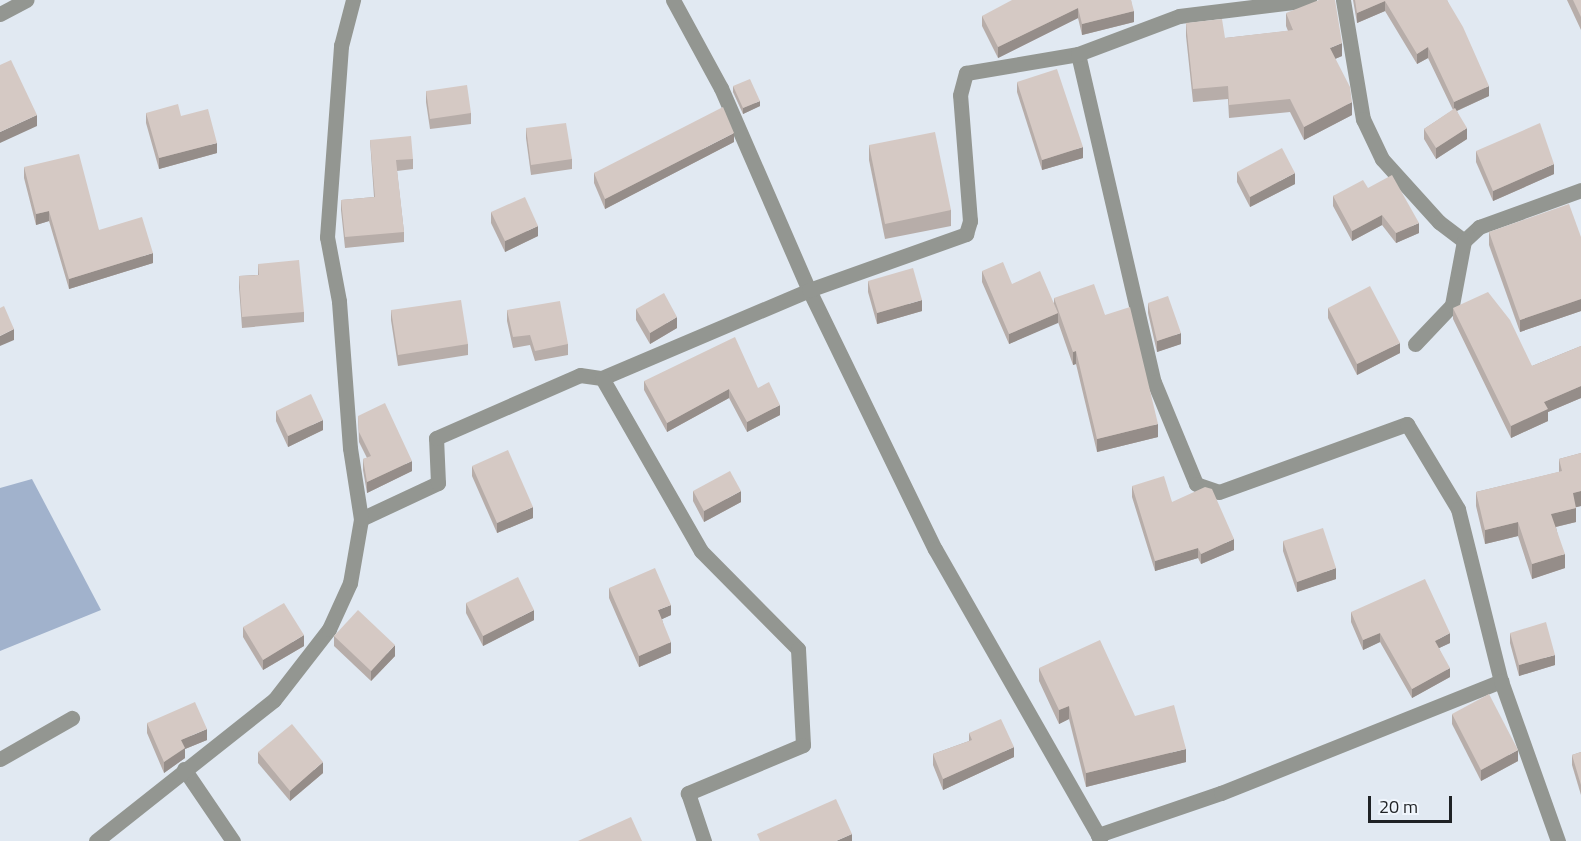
<!DOCTYPE html>
<style>
body{margin:0}
#map{position:relative;width:1581px;height:841px;overflow:hidden;background:#e1e9f2;font-family:"Titillium Web",sans-serif}
div>[style]{position:absolute}
[style*='--x']{left:calc(var(--x)*1px);top:calc(var(--y)*1px);width:calc(var(--w)*1px);rotate:calc(var(--a)*1deg)}
.water>*{inset:0;background:#a1b2cc}
.minor>*{height:15px;margin:-7.5px;padding:0 7.5px;transform-origin:7.5px;border-radius:7.5px;background:#939691}
.wall>*{inset:0;background:#b7ada9}
.shaded-wall>*{inset:0;background:#958d89}
.building>*{inset:0;background:#d5c9c4}
span{translate:-50% -50%;white-space:nowrap;text-align:center;line-height:1.15;-webkit-text-stroke:4.5px #f0f6fd;paint-order:stroke}
.scale{position:absolute;left:1368px;top:796px;width:84px;height:27px;box-sizing:border-box;border:3px solid #1f2225;border-top:0;padding-left:8px;font-size:18px;line-height:21px;white-space:nowrap;color:#1f2225;-webkit-text-stroke:4px #f0f6fd;paint-order:stroke}
</style>
<div id="map">
<div class="water">
<i style="clip-path:polygon(32px 479px,101px 610px,0 651px,0 488px)"></i>
</div>
<div class="minor">
<i style="--x:673;--y:0;--w:100;--a:61.4"></i>
<i style="--x:721;--y:88;--w:220;--a:66.5"></i>
<i style="--x:809;--y:290;--w:288;--a:64.1"></i>
<i style="--x:935;--y:549;--w:329;--a:60.3"></i>
<i style="--x:1343;--y:0;--w:121;--a:80.5"></i>
<i style="--x:1363;--y:119;--w:44;--a:64.6"></i>
<i style="--x:1382;--y:159;--w:85;--a:47.9"></i>
<i style="--x:1439;--y:222;--w:31;--a:37"></i>
<i style="--x:1464;--y:241;--w:21;--a:-43"></i>
<i style="--x:1479;--y:227;--w:109;--a:-19.9"></i>
<i style="--x:0;--y:14;--w:30;--a:-28"></i>
<i style="--x:1078;--y:54;--w:337;--a:77"></i>
<i style="--x:1154;--y:382;--w:110;--a:67.6"></i>
<i style="--x:1196;--y:484;--w:24;--a:19"></i>
<i style="--x:1219;--y:492;--w:200;--a:-19.9"></i>
<i style="--x:1407;--y:424;--w:99;--a:59"></i>
<i style="--x:1458;--y:509;--w:177;--a:76"></i>
<i style="--x:1415;--y:344;--w:54;--a:-46.5"></i>
<i style="--x:1452;--y:305;--w:65;--a:-79.4"></i>
<i style="--x:602;--y:378;--w:225;--a:-23"></i>
<i style="--x:809;--y:290;--w:167;--a:-19.6"></i>
<i style="--x:966;--y:234;--w:14;--a:-73"></i>
<i style="--x:970;--y:221;--w:126;--a:-94.5"></i>
<i style="--x:960;--y:95;--w:23;--a:-75"></i>
<i style="--x:966;--y:73;--w:114;--a:-9.6"></i>
<i style="--x:1078;--y:54;--w:108;--a:-20.6"></i>
<i style="--x:1179;--y:16;--w:131;--a:-7"></i>
<i style="--x:361;--y:519;--w:85;--a:-25.1"></i>
<i style="--x:438;--y:483;--w:45;--a:-92.5"></i>
<i style="--x:436;--y:438;--w:157;--a:-23.6"></i>
<i style="--x:580;--y:375;--w:22;--a:8"></i>
<i style="--x:602;--y:378;--w:199;--a:60.2"></i>
<i style="--x:701;--y:551;--w:138;--a:45.3"></i>
<i style="--x:798;--y:649;--w:96;--a:87"></i>
<i style="--x:803;--y:745;--w:125;--a:157.3"></i>
<i style="--x:688;--y:793;--w:51;--a:71.6"></i>
<i style="--x:0;--y:759;--w:83;--a:-29.7"></i>
<i style="--x:184;--y:769;--w:87;--a:55.8"></i>
<i style="--x:96;--y:841;--w:227;--a:-38.4"></i>
<i style="--x:274;--y:700;--w:90;--a:-52.2"></i>
<i style="--x:329;--y:629;--w:51;--a:-65.5"></i>
<i style="--x:350;--y:583;--w:65;--a:-80.2"></i>
<i style="--x:361;--y:519;--w:72;--a:-98.8"></i>
<i style="--x:350;--y:448;--w:147;--a:-94.3"></i>
<i style="--x:339;--y:301;--w:65;--a:-100.6"></i>
<i style="--x:327;--y:237;--w:192;--a:-85.8"></i>
<i style="--x:341;--y:46;--w:48;--a:-75.4"></i>
<i style="--x:1100;--y:841;--w:6;--a:-108"></i>
<i style="--x:1098;--y:835;--w:130;--a:-18.9"></i>
<i style="--x:1221;--y:793;--w:302;--a:-21.8"></i>
<i style="--x:1501;--y:681;--w:170;--a:70.4"></i>
</div>
<div class="wall">
<i style="clip-path:polygon(1131px 0,1134px 22px,1082px 35px,1078px 18px,998px 58px,982px 26px,982px 16px)"></i>
<i style="clip-path:polygon(1353px 0,1447px 0,1489px 96px,1457px 111px,1467px 139px,1436px 159px,1424px 139px,1424px 129px,1453px 110px,1428px 58px,1417px 64px,1385px 11px,1357px 23px)"></i>
<i style="clip-path:polygon(1567px 0,1581px 0,1581px 30px)"></i>
<i style="clip-path:polygon(1286px 13px,1342px 56px,1335px 59px,1352px 115px,1304px 140px,1290px 112px,1229px 118px,1228px 99px,1193px 102px,1186px 36px,1186px 23px,1225px 38px,1288px 31px,1286px 26px)"></i>
<i style="clip-path:polygon(1017px 82px,1083px 158px,1042px 170px,1017px 92px)"></i>
<i style="clip-path:polygon(733px 86px,760px 106px,743px 114px,733px 92px)"></i>
<i style="clip-path:polygon(426px 91px,471px 113px,471px 124px,430px 129px,426px 102px)"></i>
<i style="clip-path:polygon(146px 113px,181px 116px,217px 153px,159px 169px,146px 123px)"></i>
<i style="clip-path:polygon(526px 128px,572px 159px,572px 169px,531px 175px,526px 138px)"></i>
<i style="clip-path:polygon(370px 140px,413px 159px,413px 169px,397px 171px,404px 232px,404px 242px,345px 248px,341px 210px,341px 200px,374px 197px)"></i>
<i style="clip-path:polygon(734px 142px,605px 209px,594px 183px,594px 173px)"></i>
<i style="clip-path:polygon(869px 145px,951px 210px,951px 226px,885px 239px,869px 160px)"></i>
<i style="clip-path:polygon(1476px 151px,1554px 174px,1493px 201px,1476px 162px)"></i>
<i style="clip-path:polygon(24px 167px,99px 230px,153px 263px,69px 289px,49px 221px,36px 225px,24px 178px)"></i>
<i style="clip-path:polygon(1237px 172px,1295px 184px,1250px 207px,1237px 182px)"></i>
<i style="clip-path:polygon(1368px 188px,1419px 233px,1396px 243px,1382px 225px,1352px 241px,1333px 206px,1333px 196px)"></i>
<i style="clip-path:polygon(491px 212px,538px 236px,505px 252px,491px 223px)"></i>
<i style="clip-path:polygon(1489px 232px,1581px 237px,1581px 311px,1520px 332px,1489px 245px)"></i>
<i style="clip-path:polygon(258px 264px,304px 312px,304px 322px,242px 328px,239px 287px,239px 276px,258px 275px)"></i>
<i style="clip-path:polygon(982px 271px,1054px 303px,1054px 298px,1105px 315px,1158px 437px,1097px 452px,1076px 364px,1073px 365px,1058px 322px,1009px 344px,982px 282px)"></i>
<i style="clip-path:polygon(868px 281px,922px 311px,877px 324px,868px 292px)"></i>
<i style="clip-path:polygon(1148px 303px,1181px 344px,1157px 352px,1148px 313px)"></i>
<i style="clip-path:polygon(1328px 308px,1400px 353px,1357px 375px,1328px 318px)"></i>
<i style="clip-path:polygon(1453px 308px,1532px 366px,1581px 346px,1581px 398px,1548px 412px,1548px 421px,1511px 438px,1453px 319px)"></i>
<i style="clip-path:polygon(636px 309px,677px 328px,650px 344px,636px 320px)"></i>
<i style="clip-path:polygon(391px 310px,468px 344px,468px 355px,398px 366px,391px 320px)"></i>
<i style="clip-path:polygon(507px 310px,568px 344px,568px 355px,535px 361px,530px 345px,513px 348px,507px 321px)"></i>
<i style="clip-path:polygon(644px 381px,758px 388px,780px 415px,747px 432px,729px 398px,667px 432px,644px 390px)"></i>
<i style="clip-path:polygon(276px 411px,323px 430px,288px 447px,276px 421px)"></i>
<i style="clip-path:polygon(358px 416px,412px 471px,367px 493px,363px 470px,363px 459px,367px 458px,359px 442px)"></i>
<i style="clip-path:polygon(1581px 453px,1581px 506px,1576px 507px,1576px 522px,1556px 527px,1565px 568px,1532px 579px,1518px 536px,1485px 544px,1476px 506px,1476px 492px,1559px 472px,1559px 459px)"></i>
<i style="clip-path:polygon(472px 466px,533px 518px,497px 533px,472px 476px)"></i>
<i style="clip-path:polygon(1132px 486px,1172px 502px,1234px 550px,1201px 564px,1198px 558px,1155px 571px,1132px 497px)"></i>
<i style="clip-path:polygon(693px 491px,741px 502px,704px 522px,693px 501px)"></i>
<i style="clip-path:polygon(1283px 541px,1336px 579px,1297px 592px,1283px 551px)"></i>
<i style="clip-path:polygon(609px 588px,671px 615px,662px 619px,671px 653px,639px 667px,609px 598px)"></i>
<i style="clip-path:polygon(466px 603px,534px 620px,483px 646px,466px 613px)"></i>
<i style="clip-path:polygon(1351px 612px,1450px 643px,1439px 648px,1450px 677px,1412px 698px,1380px 642px,1363px 650px,1351px 622px)"></i>
<i style="clip-path:polygon(243px 627px,304px 646px,263px 670px,243px 637px)"></i>
<i style="clip-path:polygon(1510px 633px,1555px 665px,1519px 676px,1510px 643px)"></i>
<i style="clip-path:polygon(334px 636px,395px 656px,371px 681px,334px 646px)"></i>
<i style="clip-path:polygon(1039px 668px,1186px 762px,1086px 787px,1069px 719px,1059px 724px,1039px 681px)"></i>
<i style="clip-path:polygon(1452px 714px,1518px 761px,1481px 781px,1452px 724px)"></i>
<i style="clip-path:polygon(147px 723px,207px 740px,185px 749px,185px 758px,164px 773px,147px 733px)"></i>
<i style="clip-path:polygon(969px 733px,1014px 757px,943px 790px,933px 765px,933px 754px,969px 741px)"></i>
<i style="clip-path:polygon(258px 752px,323px 773px,290px 801px,258px 763px)"></i>
<i style="clip-path:polygon(1581px 752px,1581px 795px,1572px 765px,1572px 755px)"></i>
</div>
<div class="shaded-wall">
<i style="clip-path:polygon(1385px 1px,1385px 11px,1357px 23px,1357px 13px)"></i>
<i style="clip-path:polygon(1078px 8px,1078px 18px,998px 58px,998px 47px)"></i>
<i style="clip-path:polygon(1134px 11px,1134px 22px,1082px 35px,1082px 24px)"></i>
<i style="clip-path:polygon(1342px 43px,1342px 56px,1330px 61px,1330px 48px)"></i>
<i style="clip-path:polygon(1428px 47px,1428px 58px,1417px 64px,1417px 54px)"></i>
<i style="clip-path:polygon(1489px 86px,1489px 96px,1454px 112px,1454px 102px)"></i>
<i style="clip-path:polygon(760px 101px,760px 106px,743px 114px,743px 108px)"></i>
<i style="clip-path:polygon(1352px 102px,1352px 115px,1304px 140px,1304px 127px)"></i>
<i style="clip-path:polygon(37px 115px,37px 126px,0 143px,0 132px)"></i>
<i style="clip-path:polygon(1467px 128px,1467px 139px,1436px 159px,1436px 148px)"></i>
<i style="clip-path:polygon(734px 133px,734px 142px,605px 209px,605px 199px)"></i>
<i style="clip-path:polygon(217px 143px,217px 153px,159px 169px,159px 158px)"></i>
<i style="clip-path:polygon(1083px 147px,1083px 158px,1042px 170px,1042px 160px)"></i>
<i style="clip-path:polygon(1554px 164px,1554px 174px,1493px 201px,1493px 191px)"></i>
<i style="clip-path:polygon(1295px 173px,1295px 184px,1250px 207px,1250px 197px)"></i>
<i style="clip-path:polygon(49px 211px,49px 221px,36px 225px,36px 214px)"></i>
<i style="clip-path:polygon(1382px 215px,1382px 225px,1352px 241px,1352px 231px)"></i>
<i style="clip-path:polygon(1419px 223px,1419px 233px,1396px 243px,1396px 233px)"></i>
<i style="clip-path:polygon(538px 226px,538px 236px,505px 252px,505px 241px)"></i>
<i style="clip-path:polygon(153px 253px,153px 263px,69px 289px,69px 279px)"></i>
<i style="clip-path:polygon(1581px 299px,1581px 311px,1520px 332px,1520px 320px)"></i>
<i style="clip-path:polygon(922px 300px,922px 311px,877px 324px,877px 313px)"></i>
<i style="clip-path:polygon(1058px 313px,1058px 323px,1009px 344px,1009px 334px)"></i>
<i style="clip-path:polygon(677px 317px,677px 328px,650px 344px,650px 333px)"></i>
<i style="clip-path:polygon(14px 329px,14px 340px,0 346px,0 336px)"></i>
<i style="clip-path:polygon(1181px 333px,1181px 344px,1157px 352px,1157px 341px)"></i>
<i style="clip-path:polygon(1400px 343px,1400px 353px,1357px 375px,1357px 364px)"></i>
<i style="clip-path:polygon(1076px 351px,1076px 364px,1073px 365px,1073px 352px)"></i>
<i style="clip-path:polygon(1581px 386px,1581px 398px,1548px 412px,1548px 421px,1511px 438px,1511px 426px,1544px 402px)"></i>
<i style="clip-path:polygon(729px 389px,729px 398px,667px 432px,667px 423px)"></i>
<i style="clip-path:polygon(780px 405px,780px 415px,747px 432px,747px 422px)"></i>
<i style="clip-path:polygon(323px 420px,323px 430px,288px 447px,288px 436px)"></i>
<i style="clip-path:polygon(1158px 424px,1158px 437px,1097px 452px,1097px 439px)"></i>
<i style="clip-path:polygon(412px 461px,412px 471px,367px 493px,367px 482px)"></i>
<i style="clip-path:polygon(741px 491px,741px 502px,704px 522px,704px 511px)"></i>
<i style="clip-path:polygon(1581px 491px,1581px 506px,1573px 508px,1573px 493px)"></i>
<i style="clip-path:polygon(533px 507px,533px 518px,497px 533px,497px 523px)"></i>
<i style="clip-path:polygon(1576px 508px,1576px 522px,1551px 528px,1551px 514px)"></i>
<i style="clip-path:polygon(1518px 522px,1518px 536px,1485px 544px,1485px 530px)"></i>
<i style="clip-path:polygon(1234px 539px,1234px 550px,1201px 564px,1201px 554px)"></i>
<i style="clip-path:polygon(1198px 548px,1198px 558px,1155px 571px,1155px 561px)"></i>
<i style="clip-path:polygon(1565px 554px,1565px 568px,1532px 579px,1532px 564px)"></i>
<i style="clip-path:polygon(1336px 568px,1336px 579px,1297px 592px,1297px 582px)"></i>
<i style="clip-path:polygon(671px 605px,671px 615px,658px 621px,658px 610px)"></i>
<i style="clip-path:polygon(534px 610px,534px 620px,483px 646px,483px 636px)"></i>
<i style="clip-path:polygon(1380px 633px,1380px 642px,1363px 650px,1363px 640px)"></i>
<i style="clip-path:polygon(1450px 633px,1450px 643px,1435px 650px,1435px 641px)"></i>
<i style="clip-path:polygon(304px 635px,304px 646px,263px 670px,263px 660px)"></i>
<i style="clip-path:polygon(671px 642px,671px 653px,639px 667px,639px 656px)"></i>
<i style="clip-path:polygon(395px 645px,395px 656px,371px 681px,371px 671px)"></i>
<i style="clip-path:polygon(1555px 655px,1555px 665px,1519px 676px,1519px 665px)"></i>
<i style="clip-path:polygon(1450px 668px,1450px 677px,1412px 698px,1412px 689px)"></i>
<i style="clip-path:polygon(1069px 706px,1069px 719px,1059px 724px,1059px 710px)"></i>
<i style="clip-path:polygon(207px 729px,207px 740px,185px 749px,185px 758px,164px 773px,164px 762px,181px 740px)"></i>
<i style="clip-path:polygon(1014px 747px,1014px 757px,943px 790px,943px 779px)"></i>
<i style="clip-path:polygon(1186px 749px,1186px 762px,1086px 787px,1086px 773px)"></i>
<i style="clip-path:polygon(1518px 750px,1518px 761px,1481px 781px,1481px 770px)"></i>
<i style="clip-path:polygon(323px 762px,323px 773px,290px 801px,290px 791px)"></i>
<i style="clip-path:polygon(852px 834px,852px 841px,836px 841px)"></i>
</div>
<div class="building">
<i style="clip-path:polygon(1012px 0,1131px 0,1134px 11px,1082px 24px,1078px 8px,998px 47px,982px 16px)"></i>
<i style="clip-path:polygon(1319px 0,1335px 0,1342px 43px,1330px 48px,1350px 87px,1352px 102px,1304px 127px,1290px 99px,1229px 105px,1228px 86px,1193px 89px,1186px 23px,1222px 19px,1225px 38px,1293px 30px,1286px 13px)"></i>
<i style="clip-path:polygon(1355px 0,1447px 0,1463px 27px,1489px 86px,1454px 102px,1428px 47px,1417px 54px,1385px 1px,1357px 13px)"></i>
<i style="clip-path:polygon(1573px 0,1581px 0,1581px 17px)"></i>
<i style="clip-path:polygon(11px 60px,37px 115px,0 132px,0 65px)"></i>
<i style="clip-path:polygon(1057px 69px,1083px 147px,1042px 160px,1017px 82px)"></i>
<i style="clip-path:polygon(750px 79px,760px 101px,743px 108px,733px 86px)"></i>
<i style="clip-path:polygon(467px 85px,471px 113px,430px 119px,426px 91px)"></i>
<i style="clip-path:polygon(178px 104px,181px 116px,208px 109px,217px 143px,159px 158px,146px 113px)"></i>
<i style="clip-path:polygon(723px 107px,734px 133px,605px 199px,594px 173px)"></i>
<i style="clip-path:polygon(1455px 108px,1467px 128px,1436px 148px,1424px 129px)"></i>
<i style="clip-path:polygon(566px 123px,572px 159px,531px 165px,526px 128px)"></i>
<i style="clip-path:polygon(1540px 123px,1554px 164px,1493px 191px,1476px 151px)"></i>
<i style="clip-path:polygon(935px 132px,951px 210px,885px 224px,869px 145px)"></i>
<i style="clip-path:polygon(411px 136px,413px 159px,396px 160px,404px 232px,345px 237px,341px 200px,375px 197px,370px 140px)"></i>
<i style="clip-path:polygon(1282px 148px,1295px 173px,1250px 197px,1237px 172px)"></i>
<i style="clip-path:polygon(79px 154px,99px 230px,142px 217px,153px 253px,69px 279px,49px 211px,36px 214px,24px 167px)"></i>
<i style="clip-path:polygon(1392px 175px,1419px 223px,1396px 233px,1382px 215px,1352px 231px,1333px 196px,1363px 180px,1368px 188px)"></i>
<i style="clip-path:polygon(525px 197px,538px 226px,505px 241px,491px 212px)"></i>
<i style="clip-path:polygon(1569px 204px,1581px 237px,1581px 299px,1520px 320px,1489px 232px)"></i>
<i style="clip-path:polygon(299px 260px,304px 312px,242px 317px,239px 276px,259px 275px,258px 264px)"></i>
<i style="clip-path:polygon(1003px 262px,1012px 284px,1040px 271px,1058px 313px,1009px 334px,982px 271px)"></i>
<i style="clip-path:polygon(913px 268px,922px 300px,877px 313px,868px 281px)"></i>
<i style="clip-path:polygon(1094px 284px,1105px 315px,1130px 307px,1158px 424px,1097px 439px,1076px 351px,1073px 352px,1054px 298px)"></i>
<i style="clip-path:polygon(1370px 286px,1400px 343px,1357px 364px,1328px 308px)"></i>
<i style="clip-path:polygon(1488px 292px,1510px 320px,1532px 366px,1581px 346px,1581px 386px,1544px 402px,1548px 409px,1511px 426px,1453px 308px)"></i>
<i style="clip-path:polygon(664px 293px,677px 317px,650px 333px,636px 309px)"></i>
<i style="clip-path:polygon(1168px 296px,1181px 333px,1157px 341px,1148px 303px)"></i>
<i style="clip-path:polygon(461px 300px,468px 344px,398px 355px,391px 310px)"></i>
<i style="clip-path:polygon(560px 301px,568px 344px,535px 351px,530px 335px,513px 337px,507px 310px)"></i>
<i style="clip-path:polygon(4px 306px,14px 329px,0 336px,0 308px)"></i>
<i style="clip-path:polygon(735px 337px,758px 388px,769px 382px,780px 405px,747px 422px,729px 389px,667px 423px,644px 381px)"></i>
<i style="clip-path:polygon(311px 394px,323px 420px,288px 436px,276px 411px)"></i>
<i style="clip-path:polygon(385px 403px,412px 461px,367px 482px,363px 459px,371px 456px,359px 432px,358px 416px)"></i>
<i style="clip-path:polygon(508px 450px,533px 507px,497px 523px,472px 466px)"></i>
<i style="clip-path:polygon(1581px 453px,1581px 491px,1573px 493px,1576px 508px,1551px 514px,1565px 554px,1532px 564px,1518px 522px,1485px 530px,1476px 492px,1562px 471px,1559px 459px)"></i>
<i style="clip-path:polygon(730px 471px,741px 491px,704px 511px,693px 491px)"></i>
<i style="clip-path:polygon(1164px 476px,1172px 502px,1205px 487px,1212px 489px,1234px 539px,1201px 554px,1198px 548px,1155px 561px,1132px 486px)"></i>
<i style="clip-path:polygon(1323px 528px,1336px 568px,1297px 582px,1283px 541px)"></i>
<i style="clip-path:polygon(655px 568px,671px 605px,658px 610px,671px 642px,639px 656px,609px 588px)"></i>
<i style="clip-path:polygon(518px 577px,534px 610px,483px 636px,466px 603px)"></i>
<i style="clip-path:polygon(1425px 579px,1450px 633px,1435px 641px,1450px 668px,1412px 689px,1380px 633px,1363px 640px,1351px 612px)"></i>
<i style="clip-path:polygon(284px 603px,304px 635px,263px 660px,243px 627px)"></i>
<i style="clip-path:polygon(358px 610px,395px 645px,371px 671px,334px 636px)"></i>
<i style="clip-path:polygon(1546px 622px,1555px 655px,1519px 665px,1510px 633px)"></i>
<i style="clip-path:polygon(1100px 640px,1135px 716px,1174px 705px,1186px 749px,1086px 773px,1069px 706px,1059px 710px,1039px 668px)"></i>
<i style="clip-path:polygon(1489px 694px,1518px 750px,1481px 770px,1452px 714px)"></i>
<i style="clip-path:polygon(195px 702px,207px 729px,181px 740px,185px 748px,164px 762px,147px 723px)"></i>
<i style="clip-path:polygon(1001px 719px,1014px 747px,943px 779px,933px 754px,972px 740px,969px 733px)"></i>
<i style="clip-path:polygon(292px 724px,323px 762px,290px 791px,258px 752px)"></i>
<i style="clip-path:polygon(1581px 752px,1581px 785px,1572px 755px)"></i>
<i style="clip-path:polygon(836px 799px,852px 834px,836px 841px,760px 841px,757px 834px)"></i>
<i style="clip-path:polygon(631px 817px,642px 841px,578px 841px)"></i>
</div>
<div class="scale">20 m</div>
</div>
